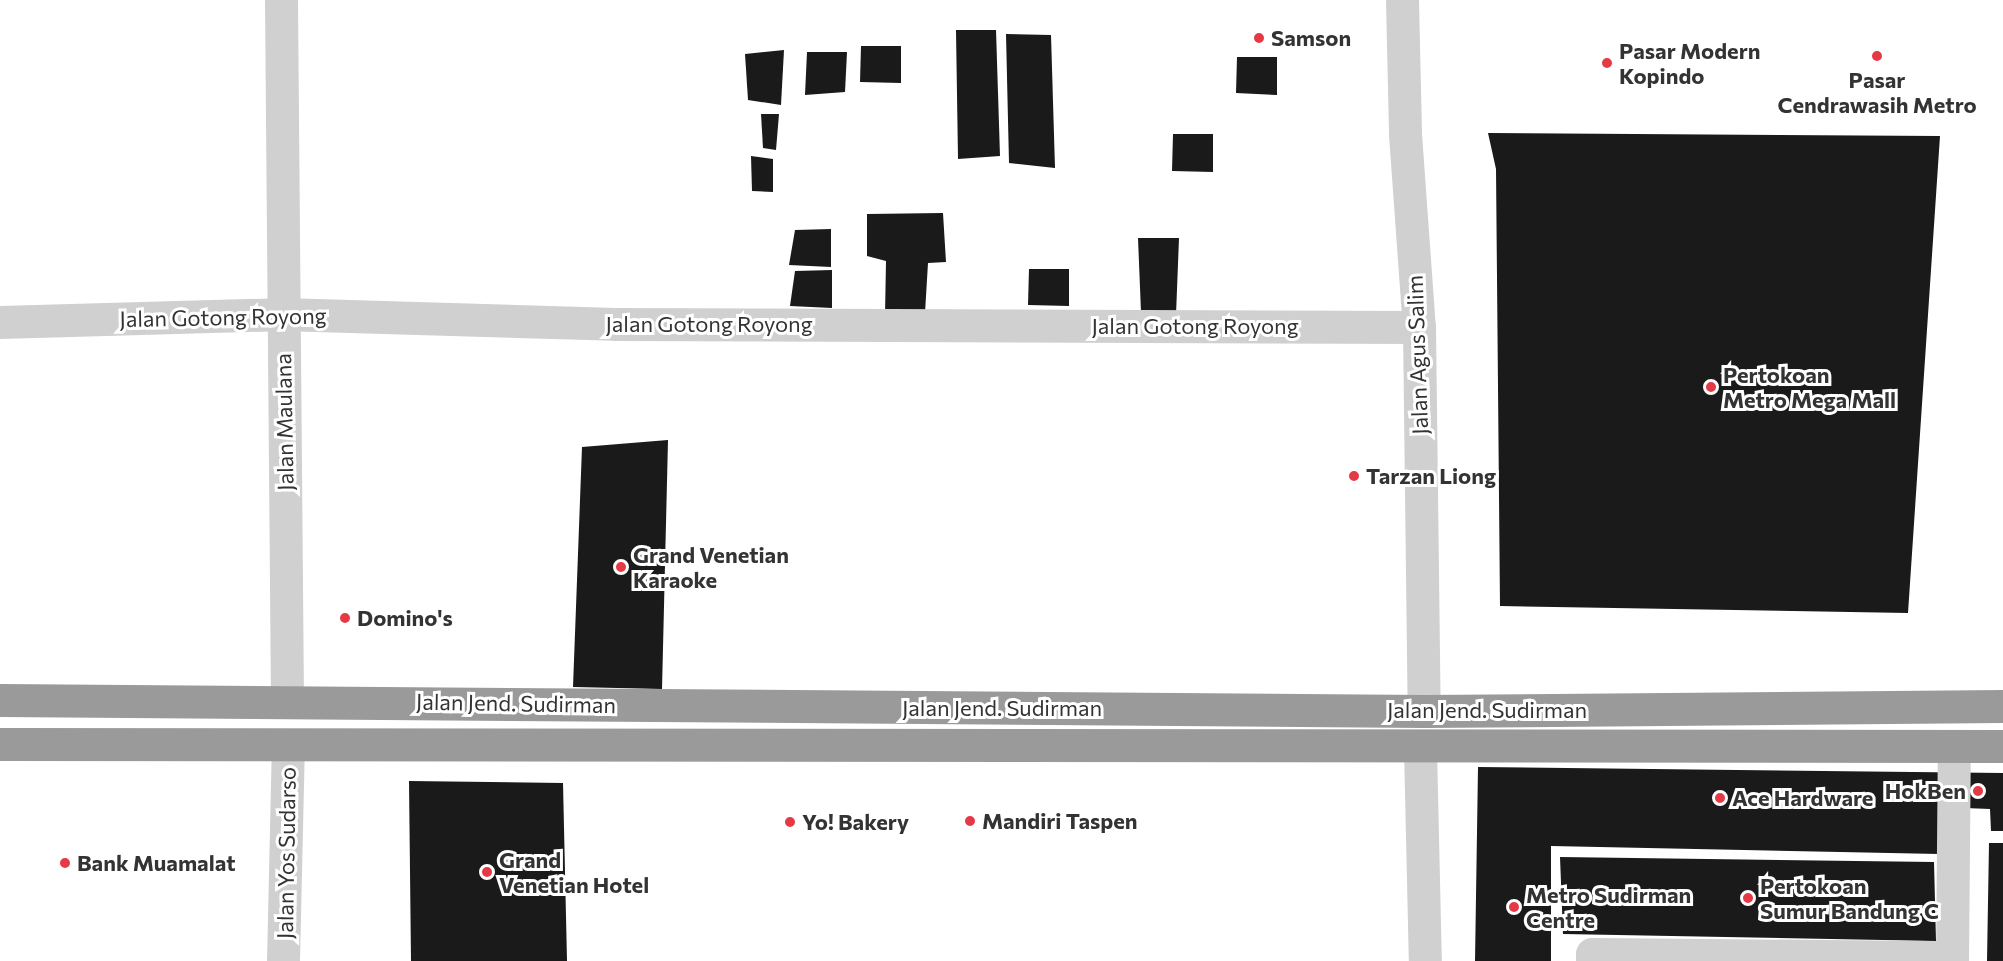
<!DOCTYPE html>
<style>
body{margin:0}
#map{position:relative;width:2003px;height:961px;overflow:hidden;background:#fff;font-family:Commissioner,sans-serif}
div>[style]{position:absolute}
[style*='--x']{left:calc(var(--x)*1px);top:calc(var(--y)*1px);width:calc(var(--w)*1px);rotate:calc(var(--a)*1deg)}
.building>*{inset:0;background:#1a1a1a}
.minor>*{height:33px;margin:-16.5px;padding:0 16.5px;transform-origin:16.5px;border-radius:16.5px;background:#d0d0d0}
.highway>*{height:33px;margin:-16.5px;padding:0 16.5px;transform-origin:16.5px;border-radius:16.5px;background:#9a9a9a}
.dots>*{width:16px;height:16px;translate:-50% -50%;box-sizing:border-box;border:3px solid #fff;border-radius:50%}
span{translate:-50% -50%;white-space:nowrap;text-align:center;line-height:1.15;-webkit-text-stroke:6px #fff;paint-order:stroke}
.poi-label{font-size:22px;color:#333;font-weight:700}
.left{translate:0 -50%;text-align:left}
.right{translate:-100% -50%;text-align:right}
.street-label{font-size:22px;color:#333}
</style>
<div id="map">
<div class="building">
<i style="clip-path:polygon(956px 30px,996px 30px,1000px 156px,958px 159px)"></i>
<i style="clip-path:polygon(1006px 34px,1051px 35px,1055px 168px,1009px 163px)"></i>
<i style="clip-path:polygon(861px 46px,901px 46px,901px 83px,860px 82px)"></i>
<i style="clip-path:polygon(784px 50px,781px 105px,748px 100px,745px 54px)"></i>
<i style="clip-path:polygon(807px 52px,847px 52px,845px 92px,805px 95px)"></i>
<i style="clip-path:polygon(1237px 57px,1277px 57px,1277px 95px,1236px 93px)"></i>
<i style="clip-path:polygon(761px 114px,779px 114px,776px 150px,763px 148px)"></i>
<i style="clip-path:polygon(1488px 133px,1940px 136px,1908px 613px,1500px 606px,1496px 169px)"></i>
<i style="clip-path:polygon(1173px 134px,1213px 134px,1213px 172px,1172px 171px)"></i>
<i style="clip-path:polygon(751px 156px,773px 159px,773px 192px,752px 191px)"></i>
<i style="clip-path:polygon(943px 213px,946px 262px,928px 263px,925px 313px,885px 315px,886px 261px,867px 256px,867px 214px)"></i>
<i style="clip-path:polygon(831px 229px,831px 267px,789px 265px,795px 230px)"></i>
<i style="clip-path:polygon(1138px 238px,1179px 238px,1176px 315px,1141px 312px)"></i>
<i style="clip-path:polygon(1029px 269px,1069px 269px,1069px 306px,1028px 305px)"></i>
<i style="clip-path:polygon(832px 270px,832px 308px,790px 306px,795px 271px)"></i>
<i style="clip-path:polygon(668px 440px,662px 689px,573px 687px,582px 447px)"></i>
<i style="clip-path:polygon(1478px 767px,2003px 773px,2003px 831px,1991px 831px,1990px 809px,1939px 807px,1939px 854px,1551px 846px,1551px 961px,1475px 961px)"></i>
<i style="clip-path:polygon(409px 781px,563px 783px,567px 961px,411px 961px)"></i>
<i style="clip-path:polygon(1989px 843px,2003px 843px,2003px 961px,1987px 961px)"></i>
<i style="clip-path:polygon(1560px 857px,1934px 862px,1936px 941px,1563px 934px)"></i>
</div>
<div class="minor">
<i style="--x:281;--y:0;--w:700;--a:89.51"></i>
<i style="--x:1402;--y:0;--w:134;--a:88.7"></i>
<i style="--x:1405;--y:134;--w:194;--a:85.9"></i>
<i style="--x:1419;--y:327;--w:384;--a:89.3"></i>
<i style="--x:0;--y:322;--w:282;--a:-1.6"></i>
<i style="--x:282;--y:314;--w:333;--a:1.7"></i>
<i style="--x:615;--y:324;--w:804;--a:0.21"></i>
<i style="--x:1420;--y:748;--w:213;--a:88.7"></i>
<i style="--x:283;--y:961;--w:216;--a:-88.7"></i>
<i style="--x:1592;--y:961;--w:7;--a:-90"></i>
<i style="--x:1592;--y:954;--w:360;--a:0.5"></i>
<i style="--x:1952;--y:961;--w:215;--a:-89.5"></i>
</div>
<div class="highway">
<i style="--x:0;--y:700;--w:1424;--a:0.44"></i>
<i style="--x:1424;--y:711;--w:579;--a:-0.49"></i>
<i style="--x:0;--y:744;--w:2003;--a:0.06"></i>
</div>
<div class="dots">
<i style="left:1259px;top:38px;background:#e63946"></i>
<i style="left:1877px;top:56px;background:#e63946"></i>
<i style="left:1607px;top:63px;background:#e63946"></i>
<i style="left:1711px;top:387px;background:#e63946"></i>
<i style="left:1354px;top:476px;background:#e63946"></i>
<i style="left:621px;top:567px;background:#e63946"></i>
<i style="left:345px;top:618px;background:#e63946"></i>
<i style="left:1978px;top:791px;background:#e63946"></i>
<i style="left:1720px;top:798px;background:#e63946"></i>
<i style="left:970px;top:821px;background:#e63946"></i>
<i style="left:790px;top:822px;background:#e63946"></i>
<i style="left:65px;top:863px;background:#e63946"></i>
<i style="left:487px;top:872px;background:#e63946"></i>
<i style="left:1748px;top:898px;background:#e63946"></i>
<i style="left:1514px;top:907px;background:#e63946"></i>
</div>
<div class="poi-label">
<span class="left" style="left:1271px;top:38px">Samson</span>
<span class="left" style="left:1619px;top:63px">Pasar Modern<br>Kopindo</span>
<span style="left:1877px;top:92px">Pasar<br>Cendrawasih Metro</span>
<span class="left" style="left:1723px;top:387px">Pertokoan<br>Metro Mega Mall</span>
<span class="left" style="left:1366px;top:476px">Tarzan Liong</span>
<span class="left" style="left:633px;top:567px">Grand Venetian<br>Karaoke</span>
<span class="left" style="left:357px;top:618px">Domino's</span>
<span class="right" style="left:1966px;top:791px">HokBen</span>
<span class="left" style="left:1732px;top:798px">Ace Hardware</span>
<span class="left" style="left:982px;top:821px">Mandiri Taspen</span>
<span class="left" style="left:802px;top:822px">Yo! Bakery</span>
<span class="left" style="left:499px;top:872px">Grand<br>Venetian Hotel</span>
<span class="left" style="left:77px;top:863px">Bank Muamalat</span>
<span class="left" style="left:1760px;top:898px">Pertokoan<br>Sumur Bandung C</span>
<span class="left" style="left:1526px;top:907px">Metro Sudirman<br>Centre</span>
</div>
<div class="street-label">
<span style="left:223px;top:317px;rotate:-1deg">Jalan Gotong Royong</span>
<span style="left:709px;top:324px">Jalan Gotong Royong</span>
<span style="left:1195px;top:326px">Jalan Gotong Royong</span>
<span style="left:1417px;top:355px;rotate:-92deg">Jalan Agus Salim</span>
<span style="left:284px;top:422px;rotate:-91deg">Jalan Maulana</span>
<span style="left:516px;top:703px;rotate:1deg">Jalan Jend. Sudirman</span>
<span style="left:1002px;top:708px">Jalan Jend. Sudirman</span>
<span style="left:1487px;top:710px">Jalan Jend. Sudirman</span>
<span style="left:286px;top:853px;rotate:-89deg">Jalan Yos Sudarso</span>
</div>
</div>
